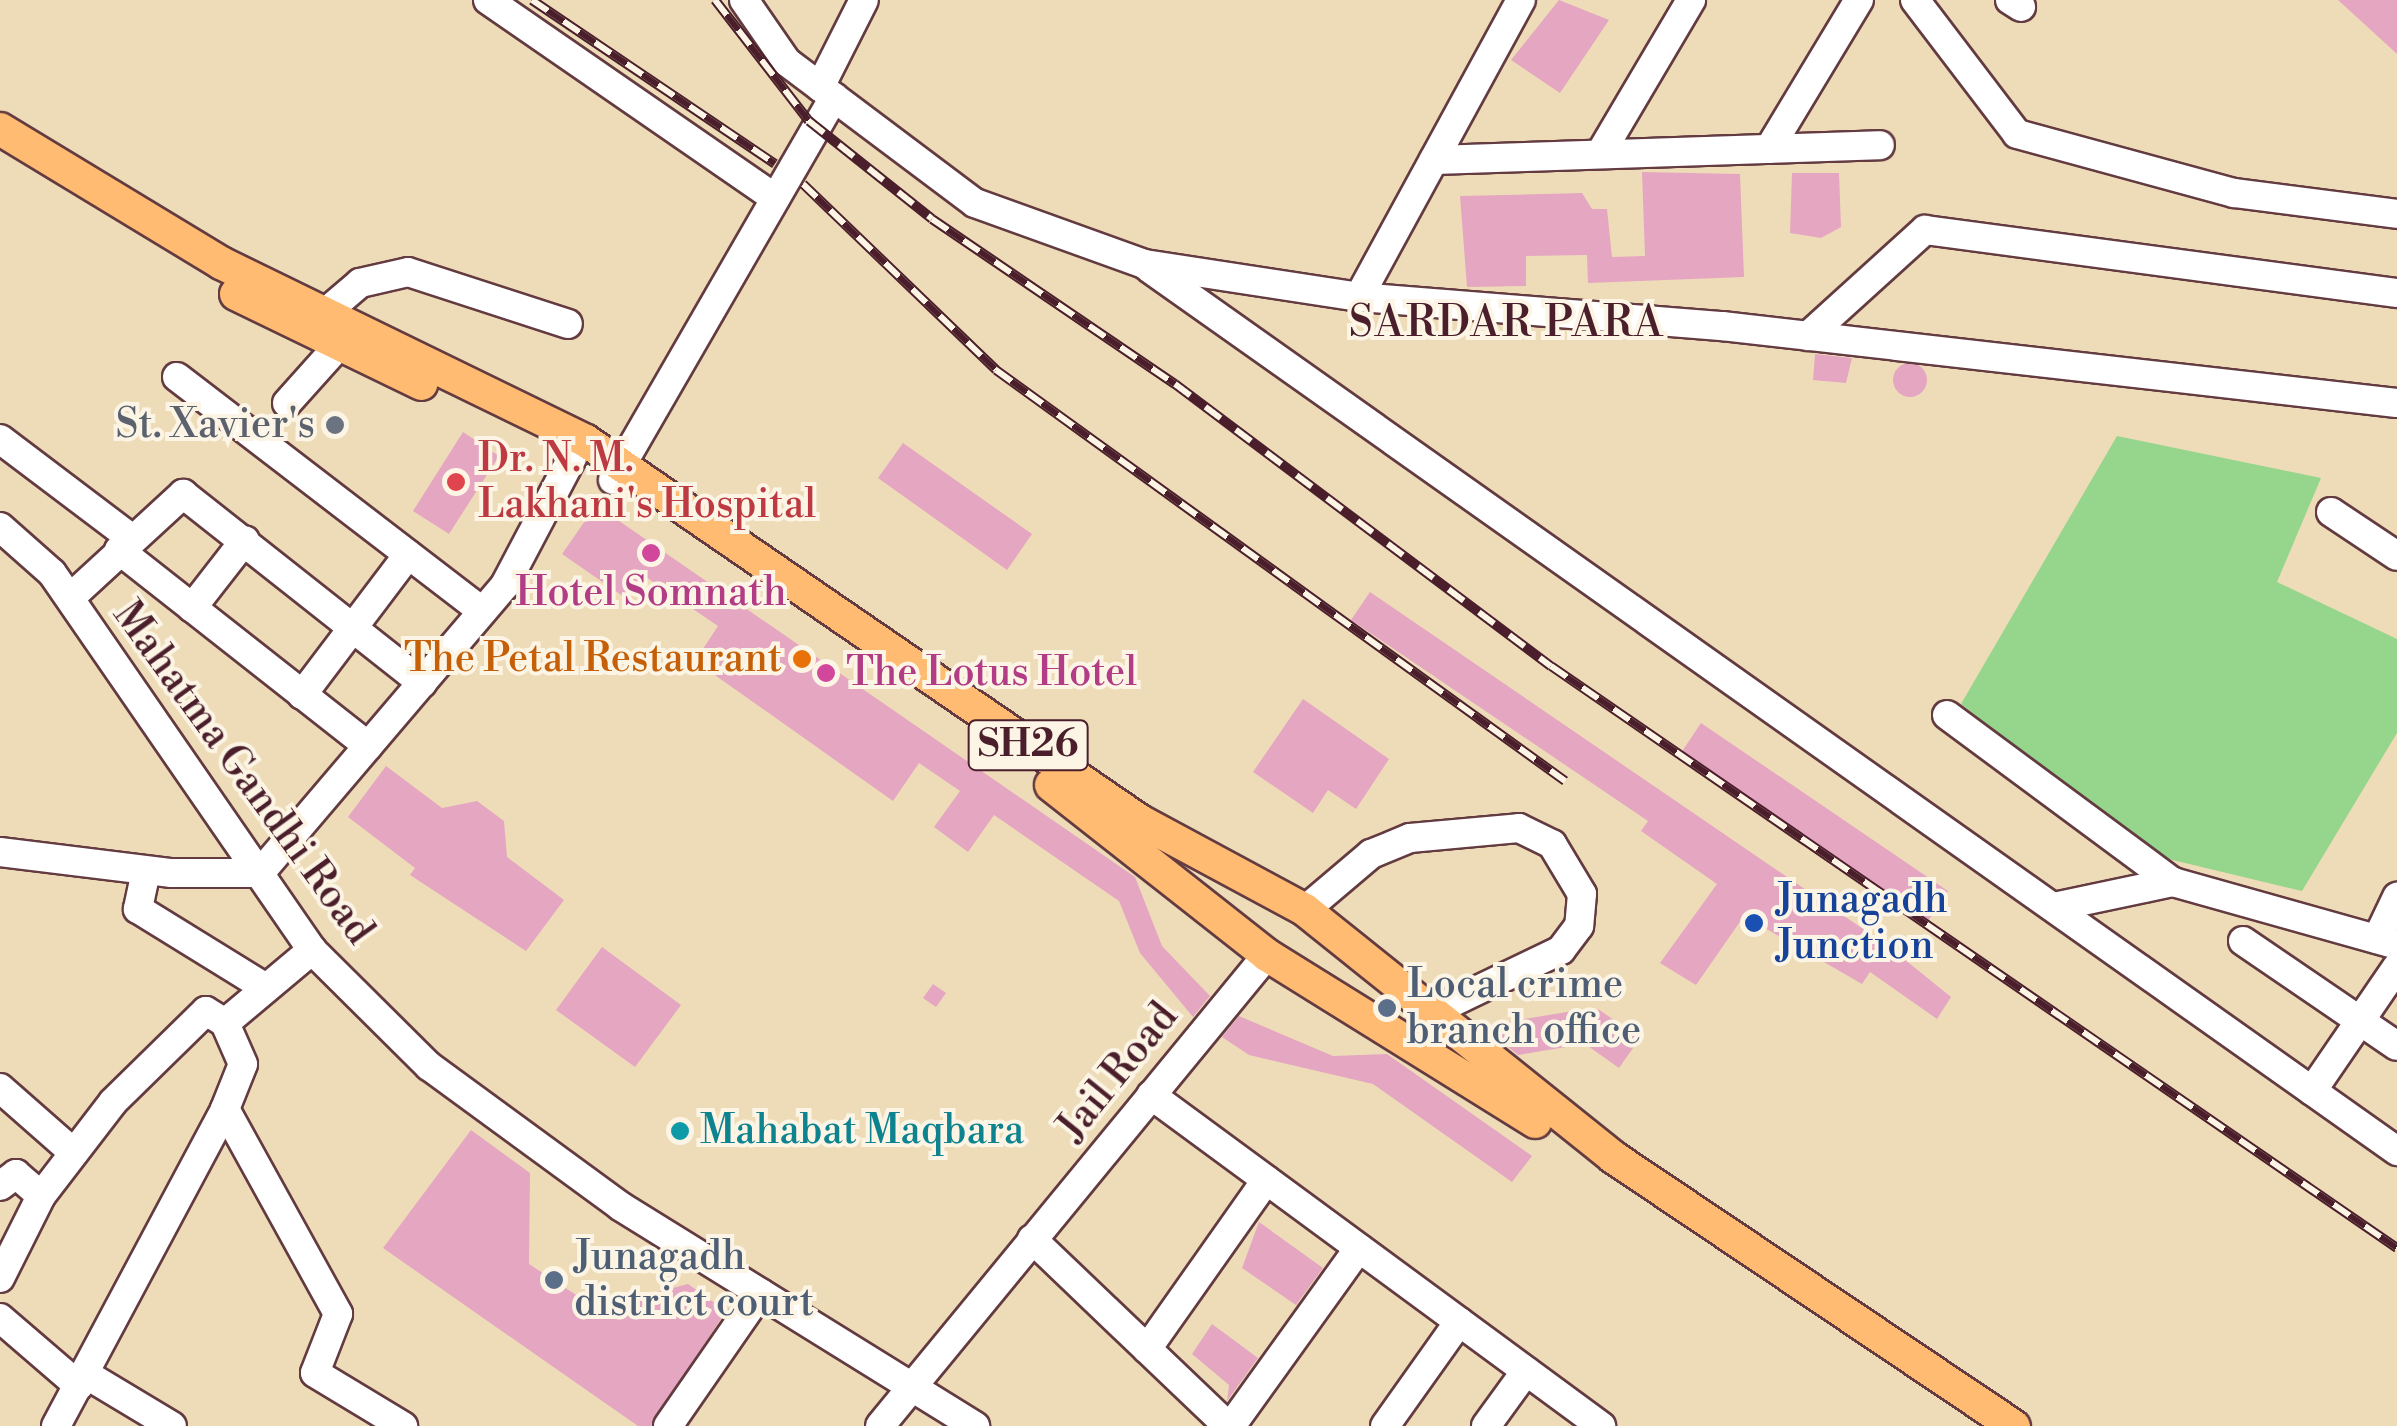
<!DOCTYPE html>
<style>
body{margin:0}
#map{position:relative;width:2397px;height:1426px;overflow:hidden;background:#eedcb9;font-family:"Libre Bodoni",serif}
div>[style]{position:absolute}
[style*='--x']{left:calc(var(--x)*1px);top:calc(var(--y)*1px);width:calc(var(--w)*1px);rotate:calc(var(--a)*1deg)}
.green>*{inset:0;background:#95d58c}
.building>*{inset:0;background:#e5a6c1}
.round{border-radius:50%}
.roads{filter:drop-shadow(2px 0 #633b40) drop-shadow(-2px 0 #633b40) drop-shadow(0 2px #633b40) drop-shadow(0 -2px #633b40)}
.minor>*{height:28px;margin:-14px;padding:0 14px;transform-origin:14px;border-radius:14px;background:#fff}
.major>*{height:32px;margin:-16px;padding:0 16px;transform-origin:16px;border-radius:16px;background:#ffbb71}
.rail>*{height:10px;margin-top:-5px;transform-origin:0;background:repeating-linear-gradient(90deg,#fcf5e5 0 19px,#4a1f2b 0 38px);box-sizing:border-box;border-block:2px solid #4a1f2b}
.dots>*{width:28px;height:28px;translate:-50% -50%;box-sizing:border-box;border:5px solid #fcf5e5;border-radius:50%}
span{translate:-50% -50%;white-space:nowrap;text-align:center;line-height:1.15;-webkit-text-stroke:8px #fcf5e5;paint-order:stroke}
.shield-label span{padding:2px 8px;background:#fcf5e5;border:2px solid;border-radius:8px;-webkit-text-stroke-width:0}
.shield-label{font-size:38px;color:#4a1f2b;font-weight:700}
.worship-label{font-size:40px;color:#5b616d}
.right{translate:-100% -50%;text-align:right}
.health-label{font-size:40px;color:#be3a42}
.left{translate:0 -50%;text-align:left}
.hotel-label{font-size:40px;color:#b23c85}
.food-label{font-size:40px;color:#c56008}
.street-label{font-size:40px;color:#4a1f2b}
.transit-label{font-size:40px;color:#164399}
.service-label{font-size:40px;color:#4e5e75}
.culture-label{font-size:40px;color:#0d838f}
.neighbourhood-label{font-size:42px;color:#4a1f2b;letter-spacing:2.5px}
</style>
<div id="map">
<div class="green">
<i style="clip-path:polygon(2117px 436px,2321px 478px,2277px 582px,2397px 639px,2397px 733px,2302px 891px,2156px 856px,1961px 704px)"></i>
</div>
<div class="building">
<i style="clip-path:polygon(1559px 0,1609px 20px,1560px 93px,1511px 60px)"></i>
<i style="clip-path:polygon(2338px 0,2397px 0,2397px 54px)"></i>
<i style="clip-path:polygon(1642px 172px,1740px 174px,1744px 277px,1588px 283px,1587px 255px,1526px 256px,1526px 286px,1467px 287px,1460px 196px,1582px 193px,1592px 209px,1607px 209px,1612px 257px,1645px 256px)"></i>
<i style="clip-path:polygon(1792px 173px,1839px 173px,1841px 227px,1821px 238px,1790px 233px)"></i>
<i style="clip-path:polygon(1815px 354px,1852px 358px,1846px 383px,1813px 380px)"></i>
<i class="round" style="left:1893px;top:363px;width:34px;height:34px"></i>
<i style="clip-path:polygon(463px 432px,499px 456px,449px 534px,413px 511px)"></i>
<i style="clip-path:polygon(903px 443px,1032px 534px,1007px 570px,878px 478px)"></i>
<i style="clip-path:polygon(596px 505px,1135px 877px,1162px 946px,1210px 996px,1193px 1017px,1140px 953px,1119px 901px,994px 815px,968px 852px,934px 827px,960px 791px,919px 763px,893px 801px,695px 661px,718px 626px,643px 575px,627px 599px,562px 554px)"></i>
<i style="clip-path:polygon(1370px 592px,1888px 946px,1951px 997px,1937px 1019px,1870px 972px,1862px 984px,1744px 916px,1696px 985px,1660px 963px,1717px 884px,1641px 831px,1648px 821px,1351px 620px)"></i>
<i style="clip-path:polygon(1303px 699px,1389px 759px,1356px 809px,1328px 790px,1313px 813px,1253px 772px)"></i>
<i style="clip-path:polygon(1701px 723px,1948px 891px,1928px 921px,1681px 753px)"></i>
<i style="clip-path:polygon(386px 766px,442px 808px,477px 801px,504px 821px,507px 857px,564px 900px,526px 951px,410px 875px,415px 868px,348px 817px)"></i>
<i style="clip-path:polygon(602px 947px,681px 1005px,635px 1067px,556px 1010px)"></i>
<i style="clip-path:polygon(933px 984px,946px 993px,936px 1007px,923px 998px)"></i>
<i style="clip-path:polygon(1598px 1009px,1640px 1038px,1619px 1068px,1578px 1039px)"></i>
<i style="clip-path:polygon(1573px 1011px,1578px 1045px,1518px 1055px,1497px 1038px,1494px 1024px)"></i>
<i style="clip-path:polygon(1239px 1016px,1333px 1056px,1387px 1054px,1532px 1156px,1512px 1182px,1373px 1084px,1249px 1055px,1222px 1037px)"></i>
<i style="clip-path:polygon(471px 1130px,530px 1173px,529px 1264px,596px 1308px,688px 1284px,726px 1311px,651px 1426px,638px 1426px,383px 1248px)"></i>
<i style="clip-path:polygon(1259px 1222px,1323px 1268px,1296px 1305px,1242px 1268px)"></i>
<i style="clip-path:polygon(1212px 1324px,1258px 1358px,1227px 1401px,1229px 1385px,1192px 1354px)"></i>
</div>
<div class="roads">
<div class="minor">
<i style="--x:488;--y:0;--w:349;--a:34.6"></i>
<i style="--x:744;--y:0;--w:75;--a:55.3"></i>
<i style="--x:787;--y:62;--w:235;--a:36.9"></i>
<i style="--x:975;--y:203;--w:180;--a:19.8"></i>
<i style="--x:1144;--y:264;--w:218;--a:8.7"></i>
<i style="--x:1359;--y:297;--w:364;--a:4.6"></i>
<i style="--x:1722;--y:326;--w:679;--a:6.51"></i>
<i style="--x:1915;--y:0;--w:168;--a:52.7"></i>
<i style="--x:2017;--y:134;--w:225;--a:15.2"></i>
<i style="--x:2234;--y:193;--w:164;--a:7.3"></i>
<i style="--x:2010;--y:0;--w:13;--a:32"></i>
<i style="--x:820;--y:87;--w:97;--a:-63.2"></i>
<i style="--x:1769;--y:149;--w:174;--a:-58.9"></i>
<i style="--x:1600;--y:154;--w:179;--a:-59.4"></i>
<i style="--x:1434;--y:160;--w:446;--a:-1.9"></i>
<i style="--x:1149;--y:268;--w:1529;--a:35.28"></i>
<i style="--x:1359;--y:297;--w:338;--a:-61.4"></i>
<i style="--x:325;--y:313;--w:46;--a:-40.6"></i>
<i style="--x:360;--y:283;--w:49;--a:-12.9"></i>
<i style="--x:408;--y:272;--w:168;--a:18"></i>
<i style="--x:1808;--y:336;--w:158;--a:-42.2"></i>
<i style="--x:1925;--y:230;--w:476;--a:7.6"></i>
<i style="--x:177;--y:377;--w:384;--a:37.5"></i>
<i style="--x:287;--y:403;--w:78;--a:-48.1"></i>
<i style="--x:0;--y:439;--w:164;--a:37.1"></i>
<i style="--x:613;--y:480;--w:442;--a:-60"></i>
<i style="--x:2331;--y:512;--w:79;--a:33.7"></i>
<i style="--x:0;--y:527;--w:69;--a:41.5"></i>
<i style="--x:52;--y:573;--w:458;--a:55.4"></i>
<i style="--x:312;--y:950;--w:165;--a:44.8"></i>
<i style="--x:429;--y:1066;--w:237;--a:36.2"></i>
<i style="--x:620;--y:1206;--w:418;--a:31.8"></i>
<i style="--x:119;--y:550;--w:317;--a:38.2"></i>
<i style="--x:70;--y:598;--w:154;--a:-42.6"></i>
<i style="--x:183;--y:494;--w:305;--a:38.3"></i>
<i style="--x:192;--y:608;--w:86;--a:-52.1"></i>
<i style="--x:302;--y:695;--w:176;--a:-52.9"></i>
<i style="--x:1947;--y:715;--w:281;--a:36.5"></i>
<i style="--x:0;--y:852;--w:173;--a:7"></i>
<i style="--x:172;--y:873;--w:88;--a:0"></i>
<i style="--x:260;--y:873;--w:378;--a:-49.6"></i>
<i style="--x:505;--y:585;--w:144;--a:-62.2"></i>
<i style="--x:146;--y:871;--w:39;--a:102"></i>
<i style="--x:138;--y:909;--w:150;--a:31.7"></i>
<i style="--x:2054;--y:907;--w:122;--a:-11.9"></i>
<i style="--x:2173;--y:882;--w:233;--a:15.7"></i>
<i style="--x:1305;--y:910;--w:87;--a:-40.3"></i>
<i style="--x:1371;--y:854;--w:42;--a:-22.3"></i>
<i style="--x:1410;--y:838;--w:109;--a:-5.2"></i>
<i style="--x:1519;--y:828;--w:37;--a:26"></i>
<i style="--x:1552;--y:844;--w:58;--a:59"></i>
<i style="--x:1582;--y:894;--w:32;--a:95"></i>
<i style="--x:1579;--y:926;--w:30;--a:127"></i>
<i style="--x:1561;--y:950;--w:148;--a:154.3"></i>
<i style="--x:2377;--y:939;--w:47;--a:-64.5"></i>
<i style="--x:2243;--y:941;--w:186;--a:34.3"></i>
<i style="--x:0;--y:1088;--w:98;--a:41.3"></i>
<i style="--x:2312;--y:1091;--w:150;--a:-55.6"></i>
<i style="--x:1151;--y:1095;--w:559;--a:36.34"></i>
<i style="--x:225;--y:1109;--w:234;--a:61.1"></i>
<i style="--x:338;--y:1314;--w:63;--a:111.3"></i>
<i style="--x:315;--y:1373;--w:103;--a:31.1"></i>
<i style="--x:0;--y:1186;--w:20;--a:-37"></i>
<i style="--x:16;--y:1174;--w:33;--a:41"></i>
<i style="--x:41;--y:1196;--w:118;--a:-52.5"></i>
<i style="--x:113;--y:1102;--w:130;--a:-44.4"></i>
<i style="--x:206;--y:1011;--w:22;--a:32"></i>
<i style="--x:225;--y:1023;--w:114;--a:-40"></i>
<i style="--x:1032;--y:1239;--w:271;--a:43.7"></i>
<i style="--x:0;--y:1278;--w:92;--a:-63.4"></i>
<i style="--x:0;--y:1318;--w:104;--a:40.7"></i>
<i style="--x:1147;--y:1349;--w:207;--a:-54.8"></i>
<i style="--x:87;--y:1375;--w:99;--a:31"></i>
<i style="--x:56;--y:1426;--w:359;--a:-61.9"></i>
<i style="--x:225;--y:1109;--w:48;--a:-68.2"></i>
<i style="--x:243;--y:1064;--w:45;--a:-113.7"></i>
<i style="--x:668;--y:1426;--w:162;--a:-55.3"></i>
<i style="--x:880;--y:1426;--w:610;--a:-50.59"></i>
<i style="--x:1231;--y:1426;--w:219;--a:-54.3"></i>
<i style="--x:1385;--y:1426;--w:128;--a:-54.6"></i>
<i style="--x:1486;--y:1426;--w:68;--a:-54"></i>
</div>
<div class="major">
<i style="--x:0;--y:129;--w:258;--a:31.2"></i>
<i style="--x:221;--y:263;--w:406;--a:26"></i>
<i style="--x:586;--y:441;--w:672;--a:34.45"></i>
<i style="--x:1140;--y:821;--w:187;--a:28.3"></i>
<i style="--x:1305;--y:910;--w:395;--a:38.7"></i>
<i style="--x:1613;--y:1157;--w:483;--a:33.9"></i>
<i style="--x:236;--y:294;--w:206;--a:25.9"></i>
<i style="--x:1051;--y:785;--w:275;--a:38.2"></i>
<i style="--x:1267;--y:955;--w:316;--a:31.9"></i>
</div>
</div>
<div class="rail">
<i style="--x:532;--y:0;--w:293;--a:34"></i>
<i style="--x:715;--y:0;--w:153;--a:52.2"></i>
<i style="--x:809;--y:121;--w:157;--a:38.5"></i>
<i style="--x:932;--y:219;--w:294;--a:34.2"></i>
<i style="--x:1175;--y:384;--w:470;--a:36.9"></i>
<i style="--x:1551;--y:666;--w:1027;--a:34.53"></i>
<i style="--x:803;--y:184;--w:268;--a:43.9"></i>
<i style="--x:996;--y:370;--w:702;--a:35.84"></i>
</div>
<div class="dots">
<i style="left:335px;top:425px;background:#6b7280"></i>
<i style="left:456px;top:482px;background:#e0444e"></i>
<i style="left:651px;top:553px;background:#d1479c"></i>
<i style="left:802px;top:659px;background:#e8710a"></i>
<i style="left:826px;top:673px;background:#d1479c"></i>
<i style="left:1754px;top:923px;background:#1a4fb4"></i>
<i style="left:1387px;top:1008px;background:#5c6f8a"></i>
<i style="left:680px;top:1131px;background:#0f9aa8"></i>
<i style="left:554px;top:1280px;background:#5c6f8a"></i>
</div>
<div class="shield-label">
<span style="left:1028px;top:745px">SH26</span>
</div>
<div class="worship-label">
<span class="right" style="left:315px;top:425px">St. Xavier's</span>
</div>
<div class="health-label">
<span class="left" style="left:478px;top:482px">Dr. N. M.<br>Lakhani's Hospital</span>
</div>
<div class="hotel-label">
<span style="left:651px;top:593px">Hotel Somnath</span>
<span class="left" style="left:846px;top:673px">The Lotus Hotel</span>
</div>
<div class="food-label">
<span class="right" style="left:782px;top:659px">The Petal Restaurant</span>
</div>
<div class="street-label">
<span style="left:243px;top:773px;rotate:54deg">Mahatma Gandhi Road</span>
<span style="left:1118px;top:1072px;rotate:-51deg">Jail Road</span>
</div>
<div class="transit-label">
<span class="left" style="left:1776px;top:923px">Junagadh<br>Junction</span>
</div>
<div class="service-label">
<span class="left" style="left:1407px;top:1008px">Local crime<br>branch office</span>
<span class="left" style="left:574px;top:1280px">Junagadh<br>district court</span>
</div>
<div class="culture-label">
<span class="left" style="left:700px;top:1131px">Mahabat Maqbara</span>
</div>
<div class="neighbourhood-label">
<span style="left:1507px;top:324px">SARDAR PARA</span>
</div>
</div>
